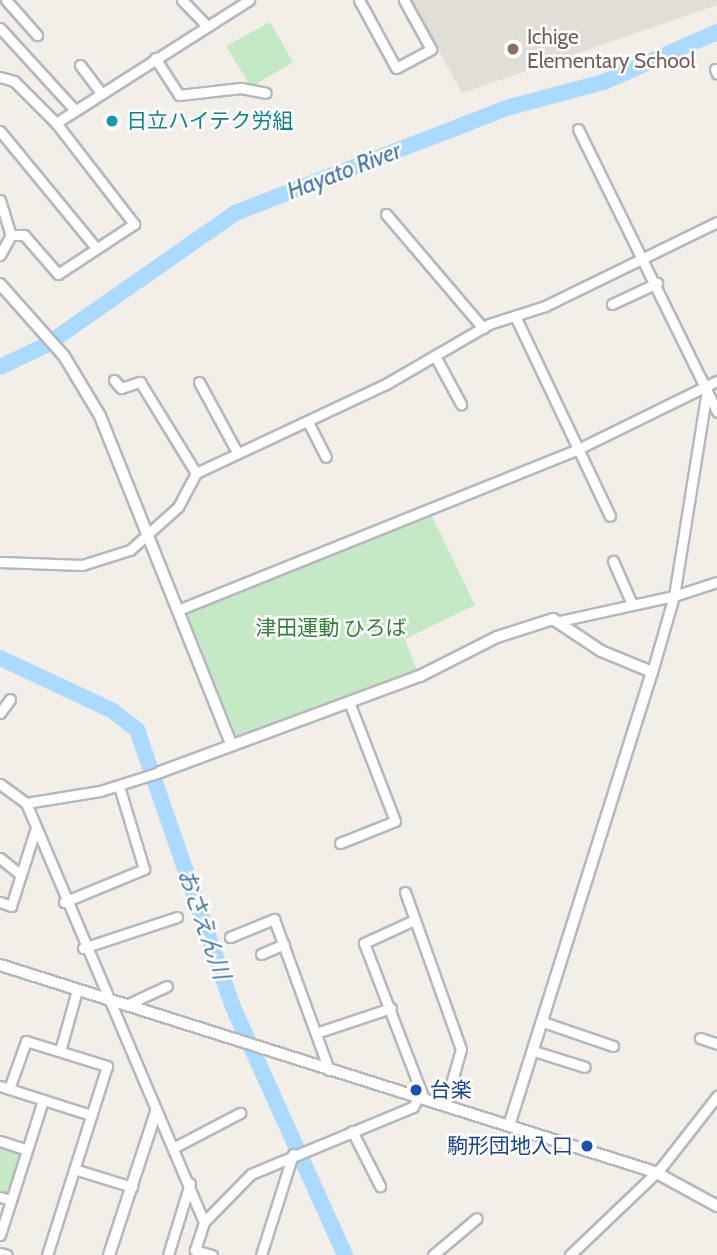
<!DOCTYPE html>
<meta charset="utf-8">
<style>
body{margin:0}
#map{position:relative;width:717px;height:1255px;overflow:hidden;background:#f1efe8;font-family:Cabin,"Noto Sans JP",sans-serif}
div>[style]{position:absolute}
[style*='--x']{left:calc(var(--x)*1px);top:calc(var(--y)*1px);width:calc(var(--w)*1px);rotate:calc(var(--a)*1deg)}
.education>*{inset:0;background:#e1ded6}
.green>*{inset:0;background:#c5e8c5}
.river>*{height:16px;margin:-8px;padding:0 8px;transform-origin:8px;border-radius:8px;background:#aadaff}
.roads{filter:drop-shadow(2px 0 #b5b8bc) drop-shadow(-2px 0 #b5b8bc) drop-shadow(0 2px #b5b8bc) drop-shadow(0 -2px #b5b8bc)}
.minor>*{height:9px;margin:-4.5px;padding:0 4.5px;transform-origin:4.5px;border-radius:4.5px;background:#fff}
.tertiary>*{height:10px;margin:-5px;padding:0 5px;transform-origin:5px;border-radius:5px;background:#fff}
.dots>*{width:19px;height:19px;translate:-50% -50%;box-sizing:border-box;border:4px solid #fff;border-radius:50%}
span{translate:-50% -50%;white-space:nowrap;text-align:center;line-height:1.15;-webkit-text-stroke:5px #fff;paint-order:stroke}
.education-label{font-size:21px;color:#785e54}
.left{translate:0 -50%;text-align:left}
.culture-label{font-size:21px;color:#0d838f}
.park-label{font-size:21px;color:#348238}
.transit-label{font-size:21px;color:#164399}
.right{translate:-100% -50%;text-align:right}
.water-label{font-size:23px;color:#4174aa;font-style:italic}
</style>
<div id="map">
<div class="education">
<i style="clip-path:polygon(411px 0,717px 0,717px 5px,462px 93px)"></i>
</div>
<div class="green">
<i style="clip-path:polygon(270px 22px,293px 62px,251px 87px,226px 46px)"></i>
<i style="clip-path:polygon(430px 512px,475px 605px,405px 639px,417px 671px,237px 737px,184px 610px)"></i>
<i style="clip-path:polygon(0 1148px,20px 1154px,6px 1195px,0 1193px)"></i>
</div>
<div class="river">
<i style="--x:0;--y:367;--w:51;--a:-25.6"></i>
<i style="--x:46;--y:345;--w:231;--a:-34.9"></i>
<i style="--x:235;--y:213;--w:295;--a:-21.1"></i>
<i style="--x:510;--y:107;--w:97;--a:-14.9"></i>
<i style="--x:604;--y:82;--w:124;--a:-23.9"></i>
<i style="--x:0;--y:658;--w:125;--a:25.1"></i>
<i style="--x:113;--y:711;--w:31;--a:38"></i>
<i style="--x:137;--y:730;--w:293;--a:70.9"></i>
<i style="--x:233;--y:1007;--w:272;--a:65.7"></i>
</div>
<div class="roads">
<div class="minor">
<i style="--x:6;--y:0;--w:47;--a:48.5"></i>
<i style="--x:182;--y:0;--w:36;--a:46"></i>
<i style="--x:359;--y:0;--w:77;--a:61.4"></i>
<i style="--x:396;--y:68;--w:40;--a:-28"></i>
<i style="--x:431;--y:49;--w:56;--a:-118.9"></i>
<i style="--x:0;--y:28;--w:111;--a:47.6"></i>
<i style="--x:155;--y:58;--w:44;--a:57"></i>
<i style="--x:179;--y:95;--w:62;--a:-6.4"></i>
<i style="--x:241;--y:88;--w:25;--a:11"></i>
<i style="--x:80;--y:65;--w:36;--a:53"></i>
<i style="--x:715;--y:69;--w:5;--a:68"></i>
<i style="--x:0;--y:77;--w:15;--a:16"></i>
<i style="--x:14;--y:81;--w:59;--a:45"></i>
<i style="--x:56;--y:123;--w:128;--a:52.3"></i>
<i style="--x:134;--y:224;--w:91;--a:146.7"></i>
<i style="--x:58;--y:274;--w:52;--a:-131.1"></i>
<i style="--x:24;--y:235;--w:13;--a:180"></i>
<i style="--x:56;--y:123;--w:229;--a:-32.5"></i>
<i style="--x:578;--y:129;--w:315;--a:63.8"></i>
<i style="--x:0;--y:131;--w:151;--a:50.6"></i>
<i style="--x:0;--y:200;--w:37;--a:73"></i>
<i style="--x:11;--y:235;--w:23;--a:119"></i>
<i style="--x:386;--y:214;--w:150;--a:49.6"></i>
<i style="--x:612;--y:304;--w:50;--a:-25"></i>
<i style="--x:515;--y:316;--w:221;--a:64.6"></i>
<i style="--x:435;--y:356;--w:55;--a:61.6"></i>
<i style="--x:114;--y:380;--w:11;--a:49"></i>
<i style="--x:121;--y:388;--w:20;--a:-18"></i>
<i style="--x:140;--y:382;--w:107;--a:58.4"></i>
<i style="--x:199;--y:382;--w:80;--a:61.5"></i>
<i style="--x:308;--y:422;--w:39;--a:63"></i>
<i style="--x:613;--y:561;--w:47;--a:66.2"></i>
<i style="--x:0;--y:562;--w:82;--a:2.1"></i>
<i style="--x:82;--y:565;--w:50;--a:-17.4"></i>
<i style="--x:130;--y:550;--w:64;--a:-41.9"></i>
<i style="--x:178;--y:507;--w:38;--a:-62"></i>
<i style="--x:196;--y:473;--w:210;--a:-25.1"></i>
<i style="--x:386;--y:384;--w:119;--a:-30.2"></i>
<i style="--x:489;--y:324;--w:59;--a:-17.8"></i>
<i style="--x:545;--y:306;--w:191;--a:-26"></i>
<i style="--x:178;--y:610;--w:431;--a:-21.9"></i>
<i style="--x:578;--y:449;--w:155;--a:-26.1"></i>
<i style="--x:560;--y:621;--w:117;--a:-12.4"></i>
<i style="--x:674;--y:596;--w:208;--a:-80.9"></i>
<i style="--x:652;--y:672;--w:79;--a:-73.9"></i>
<i style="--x:674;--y:596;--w:45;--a:-18"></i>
<i style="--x:0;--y:713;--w:17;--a:-54"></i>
<i style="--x:0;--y:784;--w:32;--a:36"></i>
<i style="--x:26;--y:803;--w:455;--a:67"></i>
<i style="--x:26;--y:803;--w:75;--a:-9.2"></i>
<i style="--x:100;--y:791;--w:63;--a:-17.6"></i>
<i style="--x:340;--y:843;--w:59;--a:-21.8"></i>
<i style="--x:395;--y:821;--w:128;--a:-111.1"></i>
<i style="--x:0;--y:858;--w:27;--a:39"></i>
<i style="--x:405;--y:892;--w:167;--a:70.4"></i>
<i style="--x:461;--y:1049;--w:58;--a:105.9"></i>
<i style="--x:0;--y:902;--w:12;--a:20"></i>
<i style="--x:11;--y:906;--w:79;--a:-72.3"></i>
<i style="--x:64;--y:902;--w:87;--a:-22.4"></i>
<i style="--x:144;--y:869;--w:87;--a:-106.8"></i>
<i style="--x:412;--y:921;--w:53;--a:155.4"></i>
<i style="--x:364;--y:943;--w:167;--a:69"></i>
<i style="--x:230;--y:937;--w:48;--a:-22.2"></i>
<i style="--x:274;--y:919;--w:161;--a:70"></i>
<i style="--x:83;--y:948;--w:99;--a:-18.3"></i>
<i style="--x:261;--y:954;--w:25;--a:-23"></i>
<i style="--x:126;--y:1005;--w:45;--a:-24.9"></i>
<i style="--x:543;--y:1022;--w:74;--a:18.9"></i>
<i style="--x:316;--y:1033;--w:79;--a:-18.4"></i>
<i style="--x:700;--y:1038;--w:18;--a:19"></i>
<i style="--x:60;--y:1051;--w:63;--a:-74.4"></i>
<i style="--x:534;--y:1051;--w:53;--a:17.4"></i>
<i style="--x:0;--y:1086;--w:96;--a:17.7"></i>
<i style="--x:9;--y:1089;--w:51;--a:-70.5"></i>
<i style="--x:26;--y:1041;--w:85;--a:17.2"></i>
<i style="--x:107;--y:1066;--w:198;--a:107.6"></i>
<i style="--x:352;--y:1131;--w:62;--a:63"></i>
<i style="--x:0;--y:1141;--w:28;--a:18"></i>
<i style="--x:173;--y:1148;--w:76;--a:-27.6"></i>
<i style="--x:74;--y:1169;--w:61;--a:17.2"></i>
<i style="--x:0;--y:1197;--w:11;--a:15"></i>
<i style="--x:0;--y:1235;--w:142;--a:-72.3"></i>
<i style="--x:0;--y:1253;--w:7;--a:16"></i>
<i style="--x:168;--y:1255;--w:75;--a:-73"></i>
<i style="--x:212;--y:1255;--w:18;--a:-164"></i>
<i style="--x:195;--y:1250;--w:29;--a:-72"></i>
<i style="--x:204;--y:1222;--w:67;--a:-45.6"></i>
<i style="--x:251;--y:1174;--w:175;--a:-22.5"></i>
<i style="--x:413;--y:1107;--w:11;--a:-63"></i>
<i style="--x:261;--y:1255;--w:106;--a:-72.4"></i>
<i style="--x:433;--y:1255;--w:57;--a:-40.1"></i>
<i style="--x:570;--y:1255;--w:124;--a:-43.7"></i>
<i style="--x:660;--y:1169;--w:93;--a:-52"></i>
</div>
<div class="tertiary">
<i style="--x:0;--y:284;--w:96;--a:48.4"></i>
<i style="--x:64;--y:356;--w:70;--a:59"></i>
<i style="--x:100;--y:416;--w:353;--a:68.2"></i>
<i style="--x:160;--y:772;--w:277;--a:-20.3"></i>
<i style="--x:420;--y:676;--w:86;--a:-26.9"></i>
<i style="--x:497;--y:637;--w:59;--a:-17.8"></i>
<i style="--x:553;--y:619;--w:58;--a:33.7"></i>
<i style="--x:601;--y:651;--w:55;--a:22.4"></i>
<i style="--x:652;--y:672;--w:475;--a:107.5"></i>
<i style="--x:0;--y:965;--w:687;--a:17.54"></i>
<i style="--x:655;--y:1172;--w:71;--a:28.7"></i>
<i style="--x:109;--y:1255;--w:151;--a:-71.8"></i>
</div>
</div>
<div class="dots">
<i style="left:513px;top:49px;background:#8d6e63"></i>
<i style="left:112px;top:121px;background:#0f9aa8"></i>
<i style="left:416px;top:1090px;background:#1a4fb4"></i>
<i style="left:587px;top:1146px;background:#1a4fb4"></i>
</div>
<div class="education-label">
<span class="left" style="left:527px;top:49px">Ichige<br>Elementary School</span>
</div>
<div class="culture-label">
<span class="left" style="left:126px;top:121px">日立ハイテク労組</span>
</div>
<div class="park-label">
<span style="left:331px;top:628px">津田運動 ひろば</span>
</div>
<div class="transit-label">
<span class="left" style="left:430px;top:1090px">台楽</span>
<span class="right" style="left:573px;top:1146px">駒形団地入口</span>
</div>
<div class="water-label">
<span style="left:344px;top:171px;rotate:-21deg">Hayato River</span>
<span style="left:204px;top:924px;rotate:71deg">おさえん川</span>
</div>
</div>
